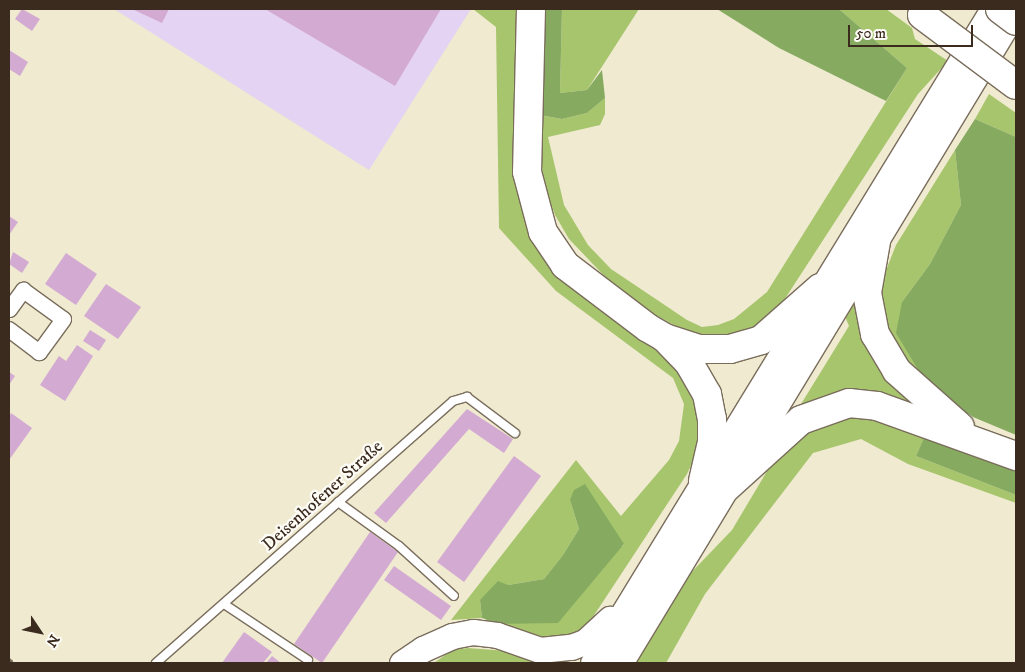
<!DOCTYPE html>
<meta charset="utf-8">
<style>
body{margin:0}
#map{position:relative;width:1025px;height:672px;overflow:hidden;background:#efead0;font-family:"IM FELL DW Pica",serif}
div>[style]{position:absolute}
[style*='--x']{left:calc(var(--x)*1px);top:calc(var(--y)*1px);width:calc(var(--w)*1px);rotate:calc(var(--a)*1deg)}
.built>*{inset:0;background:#e4d3f2}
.green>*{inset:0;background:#a7c56c}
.forest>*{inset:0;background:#85aa60}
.building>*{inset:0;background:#d3aad2}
.path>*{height:3px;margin-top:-1.5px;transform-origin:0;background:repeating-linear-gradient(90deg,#7a6d5c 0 4px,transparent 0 8px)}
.roads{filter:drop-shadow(1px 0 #7a6d5c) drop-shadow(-1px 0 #7a6d5c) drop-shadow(0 1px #7a6d5c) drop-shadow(0 -1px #7a6d5c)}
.service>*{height:8px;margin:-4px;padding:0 4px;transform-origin:4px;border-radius:4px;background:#fff}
.minor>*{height:15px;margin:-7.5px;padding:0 7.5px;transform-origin:7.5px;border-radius:7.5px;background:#fff}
.trunk>*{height:25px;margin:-12.5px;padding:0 12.5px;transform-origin:12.5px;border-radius:12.5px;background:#fff}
.motorway>*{height:28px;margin:-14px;padding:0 14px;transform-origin:14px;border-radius:14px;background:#fff}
.bridges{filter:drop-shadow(1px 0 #7a6d5c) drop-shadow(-1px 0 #7a6d5c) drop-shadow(0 1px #7a6d5c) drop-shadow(0 -1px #7a6d5c)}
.motorway-bridge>*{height:28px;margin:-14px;padding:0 14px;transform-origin:14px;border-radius:14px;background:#fff}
span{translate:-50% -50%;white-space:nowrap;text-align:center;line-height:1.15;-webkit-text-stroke:4.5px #fdfcf7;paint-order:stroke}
.street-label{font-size:18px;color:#3b2a1e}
.frame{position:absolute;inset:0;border:10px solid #3b2a1e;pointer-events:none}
.north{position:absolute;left:15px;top:607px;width:50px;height:50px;-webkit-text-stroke:4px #fdfcf7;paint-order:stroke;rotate:124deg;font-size:14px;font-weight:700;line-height:20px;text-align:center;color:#3b2a1e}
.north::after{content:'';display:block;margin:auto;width:18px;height:22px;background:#3b2a1e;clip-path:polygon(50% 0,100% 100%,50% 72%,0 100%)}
.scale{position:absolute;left:848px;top:25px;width:125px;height:22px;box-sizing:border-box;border:2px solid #3b2a1e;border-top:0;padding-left:6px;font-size:15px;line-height:18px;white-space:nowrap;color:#3b2a1e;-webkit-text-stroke:4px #fdfcf7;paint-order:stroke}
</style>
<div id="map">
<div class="built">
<i style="clip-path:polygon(114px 9px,471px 9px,369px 170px)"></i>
</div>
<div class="green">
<i style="clip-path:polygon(473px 9px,520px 9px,526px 218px,678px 362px,702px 398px,698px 450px,687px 474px,585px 629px,555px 640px,498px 624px,624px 545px,570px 500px,579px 529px,563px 555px,544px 579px,508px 585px,480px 600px,482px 618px,451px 620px,576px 460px,621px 516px,669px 460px,679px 441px,684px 404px,673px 378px,556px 291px,499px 228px,496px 27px)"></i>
<i style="clip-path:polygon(562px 9px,639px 9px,587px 90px,560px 93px)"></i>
<i style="clip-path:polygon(839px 9px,886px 9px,912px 28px,915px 39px,948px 61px,918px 94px,777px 311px,760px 327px,739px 337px,695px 336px,659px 317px,613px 285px,569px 239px,555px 215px,545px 188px,540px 154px,540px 115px,562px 119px,587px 113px,605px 98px,605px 114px,600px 125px,548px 137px,564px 205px,588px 245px,611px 269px,687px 320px,702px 327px,718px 325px,734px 319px,767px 292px,907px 68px)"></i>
<i style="clip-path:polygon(989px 94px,1016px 113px,1016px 137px,975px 119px)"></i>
<i style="clip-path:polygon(955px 150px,961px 205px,930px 264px,902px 302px,928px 386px,913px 371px,881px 318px,881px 283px,896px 245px)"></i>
<i style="clip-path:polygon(860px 286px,934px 411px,798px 409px,849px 326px,844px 314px)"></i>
<i style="clip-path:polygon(859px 413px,926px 433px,916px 456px,1016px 495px,1016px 503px,908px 464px,861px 439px,813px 453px,705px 594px,666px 663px,634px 663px,684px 580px,732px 530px,776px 456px,798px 432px)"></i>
<i style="clip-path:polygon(468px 648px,507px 651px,536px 663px,434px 663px,452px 650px)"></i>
</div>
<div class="forest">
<i style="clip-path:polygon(543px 9px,562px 9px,560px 93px,587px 90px,602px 70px,605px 98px,587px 113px,562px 119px,540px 115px)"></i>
<i style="clip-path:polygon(717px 9px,839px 9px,907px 68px,886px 101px,779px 48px)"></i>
<i style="clip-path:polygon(975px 119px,1016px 137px,1016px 435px,973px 417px,928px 386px,896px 333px,902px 302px,930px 264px,961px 205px,955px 150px)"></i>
<i style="clip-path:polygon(926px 433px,1016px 469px,1016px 495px,916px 456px)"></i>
<i style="clip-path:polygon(585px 484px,624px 544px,558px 623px,498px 624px,482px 618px,480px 600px,498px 581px,508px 585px,544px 579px,563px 555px,579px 529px,570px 500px,574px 490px)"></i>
</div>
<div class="building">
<i style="clip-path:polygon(22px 9px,40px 19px,32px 31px,15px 19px)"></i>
<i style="clip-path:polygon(132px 9px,169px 9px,162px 23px)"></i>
<i style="clip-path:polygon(265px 9px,441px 9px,395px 86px)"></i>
<i style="clip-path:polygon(9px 50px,28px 62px,20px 76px,9px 69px)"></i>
<i style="clip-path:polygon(9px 216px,18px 222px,9px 235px)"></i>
<i style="clip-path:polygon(13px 252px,29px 262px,22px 273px,9px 264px)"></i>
<i style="clip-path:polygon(66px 253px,97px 274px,76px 305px,45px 284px)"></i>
<i style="clip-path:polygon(106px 284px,141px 307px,118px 339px,84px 316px)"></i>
<i style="clip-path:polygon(90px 330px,106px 340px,99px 351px,83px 341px)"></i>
<i style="clip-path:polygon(77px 345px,93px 356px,65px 401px,40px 385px,59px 356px,66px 361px)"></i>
<i style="clip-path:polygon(9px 372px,15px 376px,9px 385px)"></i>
<i style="clip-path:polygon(467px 409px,513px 439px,504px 453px,469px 429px,386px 523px,374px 513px)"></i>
<i style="clip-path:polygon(11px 413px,32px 428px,9px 460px,9px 417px)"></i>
<i style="clip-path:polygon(514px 456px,541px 476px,464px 582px,437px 562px)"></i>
<i style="clip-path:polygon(370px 532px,398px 552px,322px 663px,294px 644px)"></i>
<i style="clip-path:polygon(394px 566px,451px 606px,441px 620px,384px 580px)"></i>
<i style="clip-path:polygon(244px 632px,272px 652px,263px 663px,222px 663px)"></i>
<i style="clip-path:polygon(272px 656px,281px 663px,266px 663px)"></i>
</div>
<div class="path">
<i style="--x:9;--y:659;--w:6;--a:39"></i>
</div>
<div class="roads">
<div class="service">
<i style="--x:338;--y:502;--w:75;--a:35.8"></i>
<i style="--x:399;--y:546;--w:74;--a:42.3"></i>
<i style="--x:224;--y:604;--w:101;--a:33.7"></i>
<i style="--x:156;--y:663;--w:396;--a:-41.4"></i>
<i style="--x:453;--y:401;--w:15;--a:-16"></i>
<i style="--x:467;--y:397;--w:60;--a:36.9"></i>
</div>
<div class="minor">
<i style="--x:9;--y:309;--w:24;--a:-54"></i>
<i style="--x:23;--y:290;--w:49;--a:35.9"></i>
<i style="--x:63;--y:319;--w:41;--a:126"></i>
<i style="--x:39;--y:352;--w:38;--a:-143"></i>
</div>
<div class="trunk">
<i style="--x:402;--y:663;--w:25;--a:-34"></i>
<i style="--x:423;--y:649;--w:32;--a:-24"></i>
<i style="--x:452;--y:636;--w:21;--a:-11"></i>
<i style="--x:473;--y:632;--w:24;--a:7"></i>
<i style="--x:497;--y:635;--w:46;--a:19.2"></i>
<i style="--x:540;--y:650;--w:31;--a:-6"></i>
<i style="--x:571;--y:647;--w:15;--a:-20"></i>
<i style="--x:585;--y:642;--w:34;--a:-43"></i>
<i style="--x:593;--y:663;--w:767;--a:-58.55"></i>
<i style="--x:620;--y:663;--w:765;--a:-58.8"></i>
</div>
<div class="motorway">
<i style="--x:531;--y:9;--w:163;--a:91.4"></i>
<i style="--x:527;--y:172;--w:62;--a:75.1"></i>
<i style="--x:543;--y:232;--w:40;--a:56"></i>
<i style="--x:565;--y:265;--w:104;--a:37.2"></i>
<i style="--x:648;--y:328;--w:20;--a:30"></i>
<i style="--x:665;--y:338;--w:35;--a:18"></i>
<i style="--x:698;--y:349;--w:32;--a:0"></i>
<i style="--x:730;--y:349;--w:32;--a:-16"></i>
<i style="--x:761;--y:340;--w:79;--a:-41.4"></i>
<i style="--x:877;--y:236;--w:58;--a:100"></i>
<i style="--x:867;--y:293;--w:42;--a:79"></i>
<i style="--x:875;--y:334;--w:43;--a:59.3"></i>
<i style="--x:897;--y:371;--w:84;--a:41.6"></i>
<i style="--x:666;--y:339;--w:33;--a:46"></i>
<i style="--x:689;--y:363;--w:36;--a:60"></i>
<i style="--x:707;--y:394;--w:25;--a:79"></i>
<i style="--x:712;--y:419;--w:23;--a:90"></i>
<i style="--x:712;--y:442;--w:40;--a:103"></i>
<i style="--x:726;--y:488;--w:101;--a:-42.2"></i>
<i style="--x:801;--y:420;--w:51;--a:-19.5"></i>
<i style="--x:849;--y:403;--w:28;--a:6"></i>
<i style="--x:877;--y:406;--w:148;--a:19.8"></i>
</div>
</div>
<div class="bridges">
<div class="motorway-bridge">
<i style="--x:1000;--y:9;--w:20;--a:37"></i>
<i style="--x:922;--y:15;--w:117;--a:36.7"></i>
</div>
</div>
<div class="street-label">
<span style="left:323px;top:496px;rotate:-42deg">Deisenhofener Straße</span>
</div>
<div class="frame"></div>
<div class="north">N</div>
<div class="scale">50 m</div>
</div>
